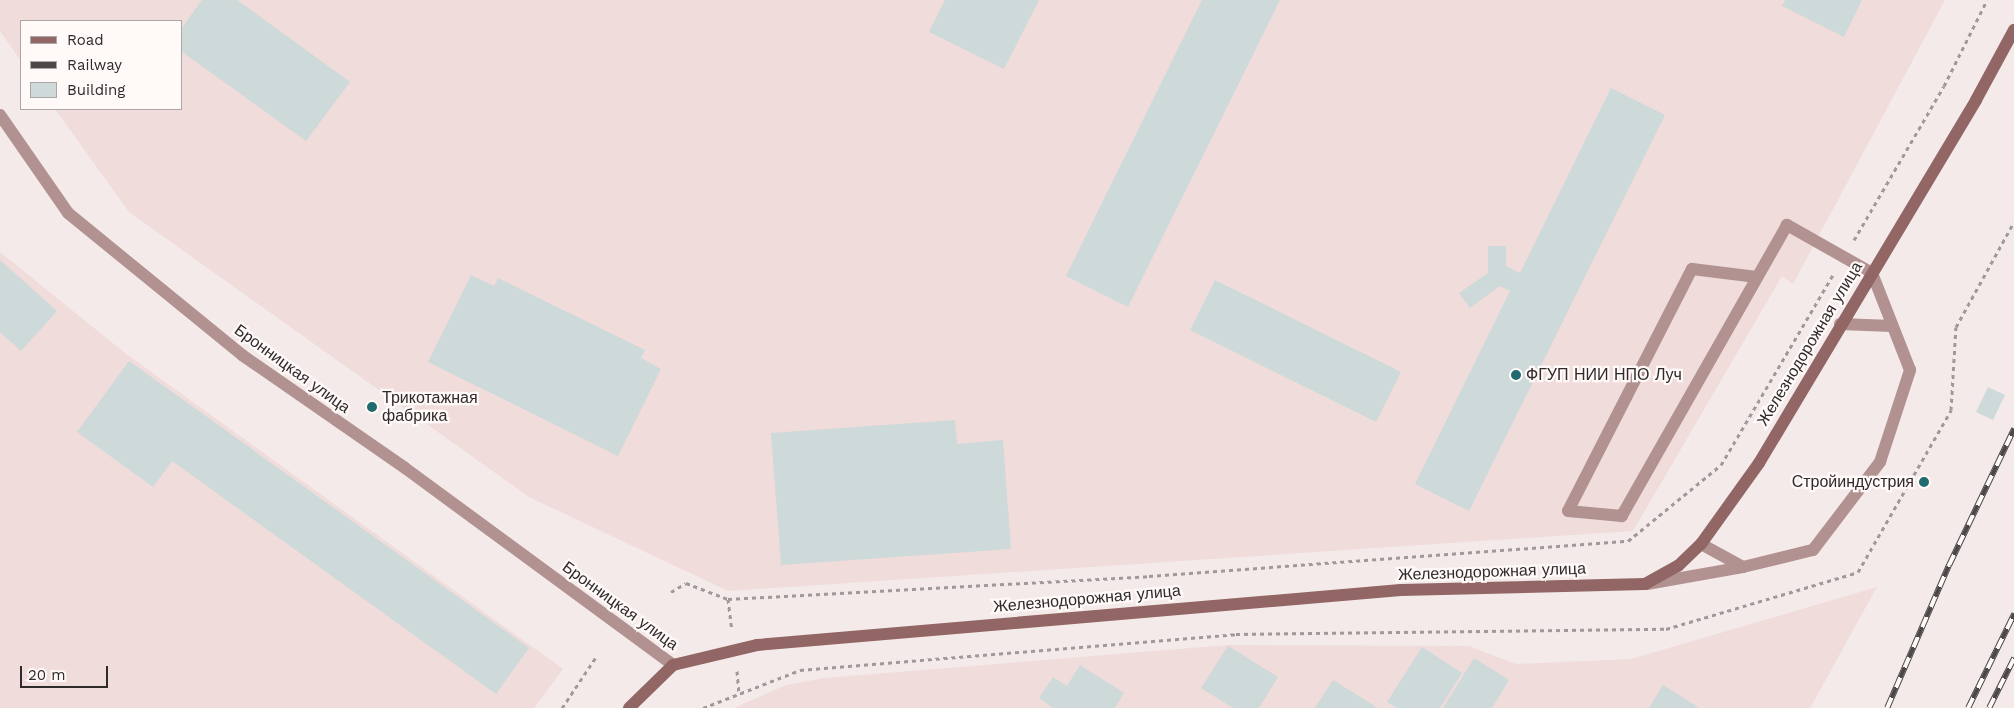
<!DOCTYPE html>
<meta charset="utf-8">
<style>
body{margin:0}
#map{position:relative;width:2014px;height:708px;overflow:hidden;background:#f5eaea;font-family:"Work Sans",sans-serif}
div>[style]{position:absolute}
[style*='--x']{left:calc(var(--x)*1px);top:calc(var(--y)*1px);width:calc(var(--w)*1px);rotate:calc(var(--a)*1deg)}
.built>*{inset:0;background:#efdcdb}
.building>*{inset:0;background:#ced9d9}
.path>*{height:3px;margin-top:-1.5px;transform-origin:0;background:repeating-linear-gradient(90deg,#a19999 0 4px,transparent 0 8px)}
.service>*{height:12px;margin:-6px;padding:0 6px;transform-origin:6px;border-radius:6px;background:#b19290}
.minor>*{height:12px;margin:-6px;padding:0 6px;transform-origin:6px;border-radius:6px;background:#b19290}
.secondary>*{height:12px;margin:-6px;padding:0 6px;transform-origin:6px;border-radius:6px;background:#916664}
.rail>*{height:5.5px;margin-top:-2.75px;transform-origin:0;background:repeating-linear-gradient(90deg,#fff9f8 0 11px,#4c4847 0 22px);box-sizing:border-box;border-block:1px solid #4c4847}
.dots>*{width:14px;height:14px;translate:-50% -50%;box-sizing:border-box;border:2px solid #fff9f8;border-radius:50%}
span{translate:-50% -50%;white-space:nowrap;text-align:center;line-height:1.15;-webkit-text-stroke:4.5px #fff9f8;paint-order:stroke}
.street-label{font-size:16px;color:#2e2b2a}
.poi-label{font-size:16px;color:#2e2b2a}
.left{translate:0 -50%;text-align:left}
.right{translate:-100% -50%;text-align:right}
.legend{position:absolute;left:20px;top:20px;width:162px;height:90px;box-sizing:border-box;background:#fff9f8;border:1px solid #aba7a6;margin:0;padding:6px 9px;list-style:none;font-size:15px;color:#2e2b2a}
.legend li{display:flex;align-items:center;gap:10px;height:25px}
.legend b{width:25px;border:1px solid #aba7a6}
.scale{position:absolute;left:20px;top:666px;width:88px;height:22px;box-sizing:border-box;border:2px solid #2e2b2a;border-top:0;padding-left:6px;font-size:15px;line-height:18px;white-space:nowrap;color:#2e2b2a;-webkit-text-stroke:4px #fff9f8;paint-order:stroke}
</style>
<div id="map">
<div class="built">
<i style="clip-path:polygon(0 0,1945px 0,1793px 284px,1782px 276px,1633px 531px,728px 591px,529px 497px,129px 212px,55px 109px,181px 109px,181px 21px,21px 21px,21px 61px,0 31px)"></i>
<i style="clip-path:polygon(0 252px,125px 353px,563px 669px,534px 708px,0 708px)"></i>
<i style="clip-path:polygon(1877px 587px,1810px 708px,734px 708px,786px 685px,824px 678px,1228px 645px,1469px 646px,1516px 664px,1631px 659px)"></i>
</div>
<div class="building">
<i style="clip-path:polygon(202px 0,237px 0,350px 82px,306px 141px,181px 51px,181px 29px)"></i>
<i style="clip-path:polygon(945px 0,1039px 0,1004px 69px,929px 32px)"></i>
<i style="clip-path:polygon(1202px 0,1280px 0,1128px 307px,1066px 276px)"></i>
<i style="clip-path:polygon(1785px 0,1862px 0,1844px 37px,1782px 6px)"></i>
<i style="clip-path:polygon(1611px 88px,1665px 115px,1469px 511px,1415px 484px,1510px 291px,1500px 286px,1470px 308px,1459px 293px,1488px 273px,1488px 246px,1506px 246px,1506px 266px,1520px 273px)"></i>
<i style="clip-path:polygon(0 260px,57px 311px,21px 351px,0 332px)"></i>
<i style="clip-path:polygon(471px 275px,494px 286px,498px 278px,645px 350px,641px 358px,661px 369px,618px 456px,428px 362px)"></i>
<i style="clip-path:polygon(1215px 280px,1401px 372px,1376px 422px,1190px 330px)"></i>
<i style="clip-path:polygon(129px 361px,529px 648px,496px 694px,172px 461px,153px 487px,77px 432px)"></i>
<i style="clip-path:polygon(1988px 387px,2005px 395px,1993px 420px,1976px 412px)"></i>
<i style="clip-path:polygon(955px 420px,957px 444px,1003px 440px,1011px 549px,781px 565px,771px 433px)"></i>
<i style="clip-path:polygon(1228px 646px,1278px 677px,1259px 708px,1233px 708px,1201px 688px)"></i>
<i style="clip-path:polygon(1422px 647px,1462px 673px,1440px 708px,1397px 708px,1387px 702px)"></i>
<i style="clip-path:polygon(1474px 658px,1509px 680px,1492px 708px,1443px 708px)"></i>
<i style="clip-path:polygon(1080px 665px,1124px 693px,1115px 708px,1053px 708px,1039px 698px,1053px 677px,1067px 686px)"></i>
<i style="clip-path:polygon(1333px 680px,1378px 708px,1315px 708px)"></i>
<i style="clip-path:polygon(1663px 685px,1698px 707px,1697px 708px,1649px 708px)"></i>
</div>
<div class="path">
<i style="--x:1854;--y:240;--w:178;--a:-59.7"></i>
<i style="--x:1944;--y:86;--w:96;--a:-63.4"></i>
<i style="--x:671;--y:592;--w:17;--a:-31"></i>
<i style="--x:686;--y:583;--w:45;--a:20.9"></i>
<i style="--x:728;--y:599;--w:422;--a:-3.1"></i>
<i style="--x:1149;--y:576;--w:480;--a:-4.2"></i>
<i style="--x:1628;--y:541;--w:120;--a:-39.3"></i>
<i style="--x:1721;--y:465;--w:221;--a:-59.5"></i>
<i style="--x:728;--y:599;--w:31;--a:83"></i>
<i style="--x:737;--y:671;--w:22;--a:85"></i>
<i style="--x:562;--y:708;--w:61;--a:-56.3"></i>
<i style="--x:703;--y:708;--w:104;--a:-21.4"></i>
<i style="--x:800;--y:670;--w:437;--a:-4.7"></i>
<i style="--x:1236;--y:634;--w:430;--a:-0.7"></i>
<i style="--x:1666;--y:629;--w:200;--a:-16.5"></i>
<i style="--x:1858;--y:572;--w:187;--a:-60.1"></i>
<i style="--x:1951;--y:410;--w:83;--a:-86.6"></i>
<i style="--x:1956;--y:327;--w:120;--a:-61.1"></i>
</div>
<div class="service">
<i style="--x:1840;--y:324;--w:52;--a:2.2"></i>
<i style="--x:1701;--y:544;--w:48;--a:28.7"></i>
<i style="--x:1647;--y:584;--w:97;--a:-10"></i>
<i style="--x:1743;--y:567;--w:72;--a:-13.7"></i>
<i style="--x:1813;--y:550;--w:111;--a:-52.7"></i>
<i style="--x:1880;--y:462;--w:97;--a:-71.9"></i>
<i style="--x:1910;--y:370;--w:104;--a:-111.4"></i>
<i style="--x:1872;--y:273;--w:98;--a:-150.5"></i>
<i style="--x:1787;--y:225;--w:335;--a:119.6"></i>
<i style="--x:1622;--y:516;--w:54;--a:-174.7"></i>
<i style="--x:1568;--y:511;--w:272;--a:-62.9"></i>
<i style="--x:1692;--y:269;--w:65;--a:7"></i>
</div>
<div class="minor">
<i style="--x:0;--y:115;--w:119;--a:55.2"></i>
<i style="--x:68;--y:213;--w:225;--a:39.2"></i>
<i style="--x:242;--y:355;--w:198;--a:34.7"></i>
<i style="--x:405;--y:468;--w:333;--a:36.3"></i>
</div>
<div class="secondary">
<i style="--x:629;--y:708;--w:62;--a:-44.3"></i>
<i style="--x:673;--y:665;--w:86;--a:-13.4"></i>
<i style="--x:757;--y:645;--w:646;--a:-4.88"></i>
<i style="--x:1401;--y:590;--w:244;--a:-1.4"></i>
<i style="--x:1645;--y:584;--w:38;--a:-29"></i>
<i style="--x:1678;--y:566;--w:32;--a:-44"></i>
<i style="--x:1701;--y:544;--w:100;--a:-54.4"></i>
<i style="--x:1759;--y:463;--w:423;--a:-59.1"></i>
<i style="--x:1976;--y:100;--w:80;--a:-61.5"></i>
</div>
<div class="rail">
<i style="--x:1887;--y:708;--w:156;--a:-66.6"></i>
<i style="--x:1949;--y:565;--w:151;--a:-64.5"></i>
<i style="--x:1968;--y:708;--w:105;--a:-63.9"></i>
<i style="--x:1989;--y:708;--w:56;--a:-63.4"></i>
</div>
<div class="dots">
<i style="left:1516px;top:375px;background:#1f6b70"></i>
<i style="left:372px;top:407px;background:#1f6b70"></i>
<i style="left:1924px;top:482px;background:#1f6b70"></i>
</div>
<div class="street-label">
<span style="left:1810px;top:344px;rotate:-59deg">Железнодорожная улица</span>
<span style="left:292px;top:369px;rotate:36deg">Бронницкая улица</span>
<span style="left:1492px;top:572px;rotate:-2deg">Железнодорожная улица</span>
<span style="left:1087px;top:599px;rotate:-5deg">Железнодорожная улица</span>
<span style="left:620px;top:606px;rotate:36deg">Бронницкая улица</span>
</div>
<div class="poi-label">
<span class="left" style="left:1526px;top:375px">ФГУП НИИ НПО Луч</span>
<span class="left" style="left:382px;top:407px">Трикотажная<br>фабрика</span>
<span class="right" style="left:1914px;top:482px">Стройиндустрия</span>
</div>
<ul class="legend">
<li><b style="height:6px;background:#916664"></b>Road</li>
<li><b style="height:6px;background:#4c4847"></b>Railway</li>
<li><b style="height:14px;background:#ced9d9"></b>Building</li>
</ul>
<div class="scale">20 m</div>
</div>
